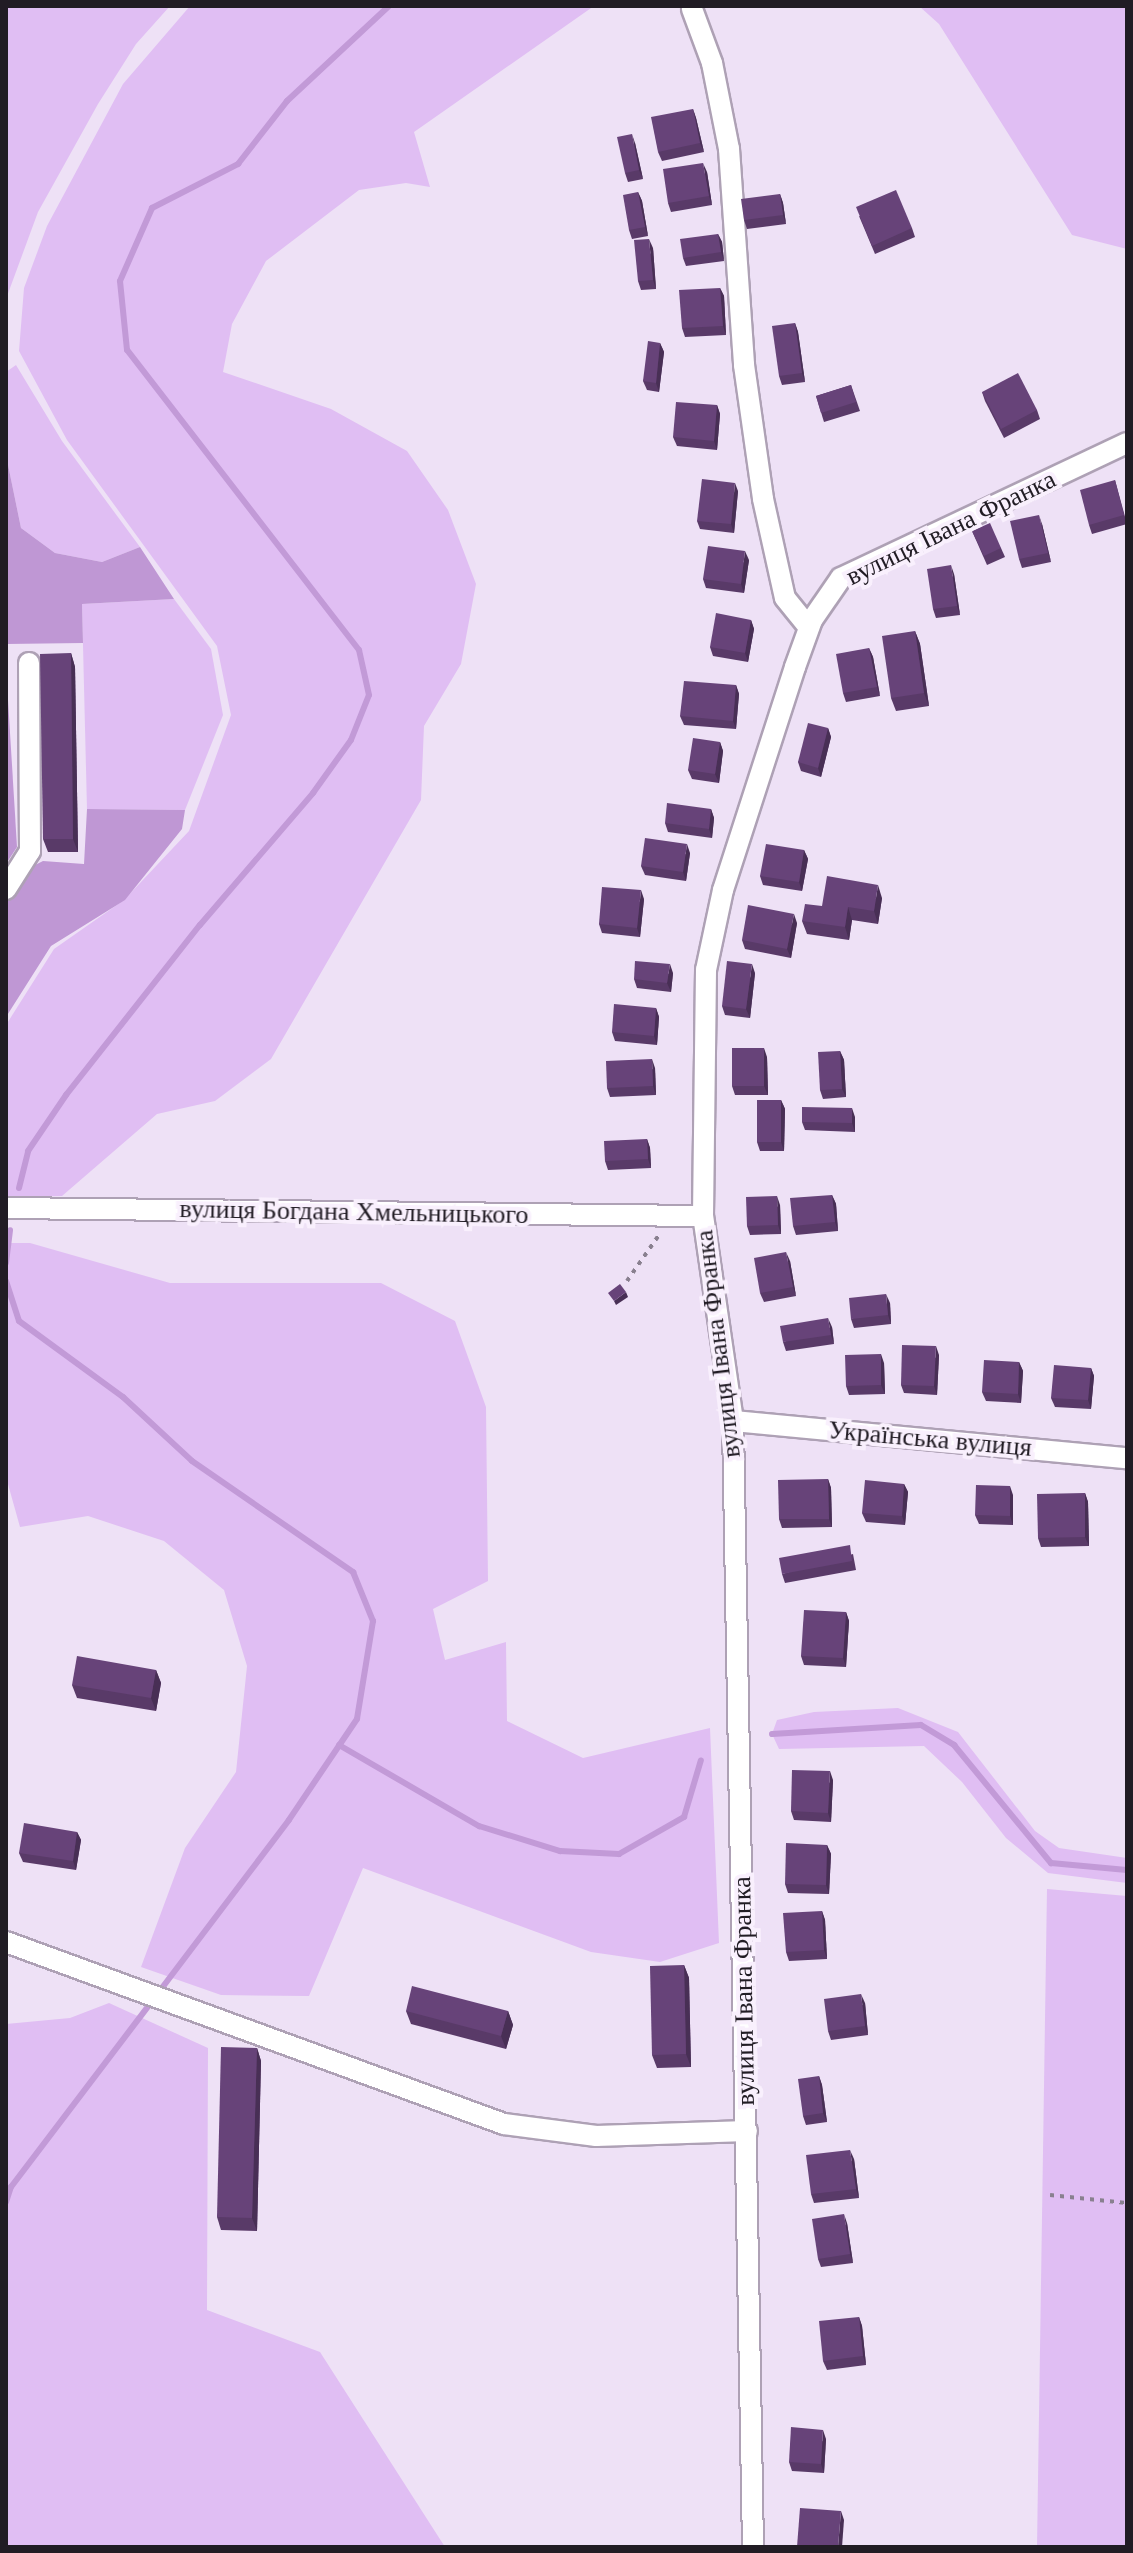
<!DOCTYPE html>
<meta charset="utf-8">
<style>
body{margin:0}
#map{position:relative;width:1133px;height:2553px;overflow:hidden;background:#eee1f6;font-family:"Times New Roman",serif}
div>[style]{position:absolute}
[style*='--x']{left:calc(var(--x)*1px);top:calc(var(--y)*1px);width:calc(var(--w)*1px);rotate:calc(var(--a)*1deg)}
.green>*{inset:0;background:#e0bef3}
.forest>*{inset:0;background:#bf97d4}
.stream>*{height:6px;margin:-3px;padding:0 3px;transform-origin:3px;border-radius:3px;background:#c29ad7}
.path>*{height:4px;margin-top:-2px;transform-origin:0;background:repeating-linear-gradient(90deg,#89808f 0 4px,transparent 0 10px)}
.roads{filter:drop-shadow(2px 0 #aea1b5) drop-shadow(-2px 0 #aea1b5) drop-shadow(0 2px #aea1b5) drop-shadow(0 -2px #aea1b5)}
.street>*{height:20px;margin:-10px;padding:0 10px;transform-origin:10px;border-radius:10px;background:#fff}
.wall>*{inset:0;background:#593a68}
.shaded-wall>*{inset:0;background:#482f55}
.building>*{inset:0;background:#674379}
span{translate:-50% -50%;white-space:nowrap;text-align:center;line-height:1.15;-webkit-text-stroke:8px #f9f0fd;paint-order:stroke}
.street-label{font-size:26px;color:#211c24}
.frame{position:absolute;inset:0;border:8px solid #211c24;pointer-events:none}
</style>
<div id="map">
<div class="green">
<i style="clip-path:polygon(6px 6px,170px 6px,136px 44px,98px 104px,38px 212px,6px 299px)"></i>
<i style="clip-path:polygon(190px 6px,594px 6px,414px 132px,430px 187px,406px 183px,359px 190px,266px 261px,232px 324px,223px 372px,331px 409px,407px 451px,448px 510px,476px 584px,461px 664px,424px 726px,421px 800px,271px 1059px,215px 1101px,157px 1114px,62px 1196px,6px 1197px,6px 1025px,54px 949px,124px 900px,189px 831px,231px 715px,217px 646px,67px 440px,19px 351px,24px 288px,47px 226px,123px 84px)"></i>
<i style="clip-path:polygon(919px 6px,1127px 6px,1127px 249px,1072px 235px,939px 24px)"></i>
<i style="clip-path:polygon(16px 365px,62px 441px,140px 547px,102px 562px,55px 553px,21px 528px,6px 455px,6px 372px)"></i>
<i style="clip-path:polygon(174px 599px,211px 649px,223px 715px,185px 810px,87px 809px,82px 604px)"></i>
<i style="clip-path:polygon(6px 1243px,30px 1243px,170px 1283px,381px 1283px,455px 1321px,486px 1407px,488px 1581px,433px 1609px,445px 1660px,506px 1642px,507px 1721px,583px 1758px,710px 1728px,719px 1943px,660px 1962px,591px 1952px,363px 1868px,309px 1996px,221px 1995px,141px 1967px,185px 1848px,236px 1772px,247px 1666px,224px 1590px,164px 1541px,88px 1516px,20px 1527px,6px 1477px)"></i>
<i style="clip-path:polygon(898px 1708px,958px 1732px,1035px 1831px,1059px 1848px,1127px 1858px,1127px 1883px,1048px 1873px,1006px 1838px,962px 1782px,924px 1746px,779px 1749px,772px 1734px,777px 1720px,814px 1712px)"></i>
<i style="clip-path:polygon(1047px 1889px,1127px 1896px,1127px 2547px,1037px 2547px)"></i>
<i style="clip-path:polygon(109px 2003px,208px 2048px,207px 2310px,320px 2352px,445px 2547px,6px 2547px,6px 2024px,70px 2018px)"></i>
</div>
<div class="forest">
<i style="clip-path:polygon(6px 455px,21px 528px,55px 553px,102px 562px,140px 547px,174px 599px,82px 604px,83px 643px,6px 644px)"></i>
<i style="clip-path:polygon(6px 667px,17px 847px,6px 864px)"></i>
<i style="clip-path:polygon(87px 809px,185px 810px,182px 829px,125px 900px,51px 946px,6px 1017px,6px 902px,29px 868px,43px 861px,84px 864px)"></i>
</div>
<div class="stream">
<i style="--x:19;--y:1188;--w:38;--a:-76"></i>
<i style="--x:28;--y:1151;--w:68;--a:-55.8"></i>
<i style="--x:66;--y:1095;--w:216;--a:-51.8"></i>
<i style="--x:200;--y:925;--w:174;--a:-49.4"></i>
<i style="--x:313;--y:793;--w:65;--a:-54.4"></i>
<i style="--x:351;--y:740;--w:48;--a:-68.2"></i>
<i style="--x:369;--y:695;--w:46;--a:-102.5"></i>
<i style="--x:359;--y:650;--w:379;--a:-127.7"></i>
<i style="--x:127;--y:350;--w:69;--a:-95.8"></i>
<i style="--x:120;--y:281;--w:80;--a:-66.3"></i>
<i style="--x:152;--y:208;--w:97;--a:-27.1"></i>
<i style="--x:238;--y:164;--w:80;--a:-52.1"></i>
<i style="--x:287;--y:101;--w:139;--a:-43"></i>
<i style="--x:6;--y:1263;--w:33;--a:-83"></i>
<i style="--x:6;--y:1281;--w:42;--a:72"></i>
<i style="--x:19;--y:1321;--w:129;--a:36.2"></i>
<i style="--x:123;--y:1397;--w:94;--a:42.8"></i>
<i style="--x:192;--y:1461;--w:196;--a:34.6"></i>
<i style="--x:353;--y:1572;--w:53;--a:67.8"></i>
<i style="--x:373;--y:1621;--w:99;--a:99.3"></i>
<i style="--x:357;--y:1719;--w:122;--a:124"></i>
<i style="--x:289;--y:1820;--w:216;--a:127.1"></i>
<i style="--x:772;--y:1734;--w:149;--a:-3.5"></i>
<i style="--x:921;--y:1725;--w:39;--a:31"></i>
<i style="--x:954;--y:1745;--w:153;--a:50.6"></i>
<i style="--x:1051;--y:1863;--w:76;--a:5.3"></i>
<i style="--x:339;--y:1745;--w:162;--a:30.1"></i>
<i style="--x:479;--y:1826;--w:85;--a:17.2"></i>
<i style="--x:560;--y:1851;--w:59;--a:2.9"></i>
<i style="--x:619;--y:1854;--w:75;--a:-29.6"></i>
<i style="--x:684;--y:1817;--w:59;--a:-73.4"></i>
<i style="--x:6;--y:2202;--w:16;--a:-72"></i>
<i style="--x:11;--y:2187;--w:233;--a:-52.8"></i>
</div>
<div class="path">
<i style="--x:627;--y:1281;--w:56;--a:-55.2"></i>
<i style="--x:1050;--y:2195;--w:77;--a:5.9"></i>
</div>
<div class="roads">
<div class="street">
<i style="--x:692;--y:9;--w:58;--a:69.7"></i>
<i style="--x:712;--y:63;--w:88;--a:78.8"></i>
<i style="--x:729;--y:149;--w:217;--a:86"></i>
<i style="--x:744;--y:365;--w:135;--a:81.9"></i>
<i style="--x:763;--y:499;--w:101;--a:77.5"></i>
<i style="--x:785;--y:598;--w:38;--a:51"></i>
<i style="--x:6;--y:889;--w:45;--a:-57.7"></i>
<i style="--x:30;--y:851;--w:188;--a:-90.3"></i>
<i style="--x:6;--y:1208;--w:697;--a:0.66"></i>
<i style="--x:733;--y:1421;--w:396;--a:5.4"></i>
<i style="--x:6;--y:1942;--w:530;--a:20.08"></i>
<i style="--x:504;--y:2124;--w:93;--a:7.4"></i>
<i style="--x:596;--y:2136;--w:151;--a:-1.9"></i>
<i style="--x:753;--y:2547;--w:1126;--a:-91.02"></i>
<i style="--x:733;--y:1421;--w:207;--a:-98.3"></i>
<i style="--x:703;--y:1216;--w:246;--a:-89.3"></i>
<i style="--x:706;--y:970;--w:82;--a:-78"></i>
<i style="--x:723;--y:890;--w:234;--a:-72.1"></i>
<i style="--x:795;--y:667;--w:50;--a:-70.1"></i>
<i style="--x:812;--y:620;--w:51;--a:-55.4"></i>
<i style="--x:841;--y:578;--w:316;--a:-25.3"></i>
</div>
</div>
<div class="wall">
<i style="clip-path:polygon(693px 109px,696px 118px,704px 152px,662px 161px,658px 152px)"></i>
<i style="clip-path:polygon(635px 143px,643px 179px,628px 182px,625px 173px)"></i>
<i style="clip-path:polygon(707px 172px,712px 205px,671px 212px,668px 203px)"></i>
<i style="clip-path:polygon(638px 192px,642px 201px,648px 236px,632px 239px,629px 230px)"></i>
<i style="clip-path:polygon(780px 194px,783px 203px,786px 224px,747px 229px,744px 220px)"></i>
<i style="clip-path:polygon(859px 216px,912px 228px,915px 237px,875px 254px)"></i>
<i style="clip-path:polygon(718px 234px,722px 242px,724px 261px,686px 266px,683px 258px)"></i>
<i style="clip-path:polygon(653px 248px,656px 289px,641px 290px,638px 281px)"></i>
<i style="clip-path:polygon(720px 288px,724px 296px,726px 335px,685px 337px,682px 328px)"></i>
<i style="clip-path:polygon(795px 323px,798px 332px,805px 382px,782px 385px,779px 376px)"></i>
<i style="clip-path:polygon(660px 343px,664px 352px,659px 392px,647px 390px,643px 381px)"></i>
<i style="clip-path:polygon(851px 385px,860px 411px,824px 422px,816px 396px)"></i>
<i style="clip-path:polygon(982px 392px,1037px 410px,1040px 419px,1004px 438px,985px 401px)"></i>
<i style="clip-path:polygon(717px 405px,720px 414px,717px 450px,677px 446px,673px 437px)"></i>
<i style="clip-path:polygon(1115px 480px,1127px 524px,1092px 534px,1089px 525px)"></i>
<i style="clip-path:polygon(738px 491px,734px 533px,700px 529px,697px 521px)"></i>
<i style="clip-path:polygon(1042px 524px,1051px 562px,1022px 568px,1019px 559px)"></i>
<i style="clip-path:polygon(972px 531px,1001px 548px,1005px 557px,987px 565px)"></i>
<i style="clip-path:polygon(749px 560px,744px 593px,706px 588px,703px 579px)"></i>
<i style="clip-path:polygon(954px 574px,960px 615px,936px 618px,933px 609px)"></i>
<i style="clip-path:polygon(751px 620px,754px 629px,748px 662px,713px 656px,710px 647px)"></i>
<i style="clip-path:polygon(915px 631px,920px 644px,929px 706px,896px 711px,891px 698px)"></i>
<i style="clip-path:polygon(869px 648px,873px 657px,880px 696px,846px 702px,843px 693px)"></i>
<i style="clip-path:polygon(71px 653px,75px 667px,78px 852px,48px 852px,43px 839px)"></i>
<i style="clip-path:polygon(736px 685px,739px 694px,736px 729px,684px 725px,680px 716px)"></i>
<i style="clip-path:polygon(828px 728px,831px 737px,821px 777px,801px 771px,798px 762px)"></i>
<i style="clip-path:polygon(720px 742px,723px 751px,719px 783px,692px 779px,688px 770px)"></i>
<i style="clip-path:polygon(711px 809px,714px 818px,712px 838px,668px 832px,665px 823px)"></i>
<i style="clip-path:polygon(804px 850px,808px 859px,802px 891px,763px 885px,760px 876px)"></i>
<i style="clip-path:polygon(690px 853px,686px 881px,645px 875px,641px 866px)"></i>
<i style="clip-path:polygon(882px 898px,878px 924px,852px 920px,849px 940px,807px 934px,802px 921px,822px 906px)"></i>
<i style="clip-path:polygon(644px 899px,640px 937px,602px 933px,599px 924px)"></i>
<i style="clip-path:polygon(797px 923px,791px 958px,745px 949px,742px 940px)"></i>
<i style="clip-path:polygon(673px 973px,671px 992px,637px 988px,634px 979px)"></i>
<i style="clip-path:polygon(755px 973px,750px 1018px,725px 1015px,722px 1006px)"></i>
<i style="clip-path:polygon(656px 1008px,659px 1017px,657px 1045px,615px 1041px,612px 1032px)"></i>
<i style="clip-path:polygon(840px 1051px,844px 1060px,846px 1097px,823px 1099px,820px 1090px)"></i>
<i style="clip-path:polygon(767px 1057px,768px 1095px,735px 1095px,732px 1086px)"></i>
<i style="clip-path:polygon(655px 1068px,656px 1095px,610px 1097px,607px 1088px)"></i>
<i style="clip-path:polygon(781px 1100px,785px 1109px,784px 1151px,760px 1151px,757px 1142px)"></i>
<i style="clip-path:polygon(855px 1117px,855px 1132px,805px 1130px,802px 1122px)"></i>
<i style="clip-path:polygon(647px 1139px,650px 1148px,651px 1168px,608px 1170px,605px 1161px)"></i>
<i style="clip-path:polygon(832px 1195px,836px 1204px,838px 1231px,796px 1235px,793px 1226px)"></i>
<i style="clip-path:polygon(780px 1205px,781px 1234px,750px 1235px,747px 1226px)"></i>
<i style="clip-path:polygon(790px 1261px,796px 1296px,764px 1302px,760px 1293px)"></i>
<i style="clip-path:polygon(890px 1303px,891px 1324px,854px 1328px,851px 1319px)"></i>
<i style="clip-path:polygon(832px 1327px,834px 1344px,786px 1351px,783px 1342px)"></i>
<i style="clip-path:polygon(939px 1355px,937px 1395px,904px 1393px,901px 1385px)"></i>
<i style="clip-path:polygon(1019px 1362px,1023px 1371px,1021px 1403px,986px 1401px,982px 1392px)"></i>
<i style="clip-path:polygon(884px 1363px,885px 1394px,849px 1395px,846px 1386px)"></i>
<i style="clip-path:polygon(1091px 1368px,1094px 1376px,1091px 1409px,1055px 1407px,1051px 1398px)"></i>
<i style="clip-path:polygon(828px 1479px,831px 1488px,832px 1527px,782px 1528px,779px 1519px)"></i>
<i style="clip-path:polygon(904px 1484px,908px 1492px,905px 1525px,866px 1522px,862px 1513px)"></i>
<i style="clip-path:polygon(1085px 1493px,1088px 1502px,1089px 1546px,1041px 1547px,1038px 1538px)"></i>
<i style="clip-path:polygon(1013px 1495px,1013px 1525px,979px 1524px,975px 1515px)"></i>
<i style="clip-path:polygon(853px 1554px,856px 1570px,785px 1583px,782px 1574px)"></i>
<i style="clip-path:polygon(846px 1612px,849px 1621px,846px 1667px,804px 1665px,801px 1656px)"></i>
<i style="clip-path:polygon(156px 1670px,161px 1683px,156px 1711px,77px 1698px,72px 1685px)"></i>
<i style="clip-path:polygon(833px 1780px,831px 1822px,794px 1820px,791px 1811px)"></i>
<i style="clip-path:polygon(77px 1832px,81px 1840px,76px 1870px,23px 1862px,19px 1853px)"></i>
<i style="clip-path:polygon(827px 1845px,831px 1854px,829px 1894px,788px 1893px,785px 1884px)"></i>
<i style="clip-path:polygon(822px 1911px,825px 1920px,827px 1959px,789px 1961px,786px 1952px)"></i>
<i style="clip-path:polygon(684px 1965px,689px 1978px,691px 2067px,657px 2068px,652px 2055px)"></i>
<i style="clip-path:polygon(865px 2003px,868px 2035px,831px 2040px,828px 2031px)"></i>
<i style="clip-path:polygon(406px 2011px,508px 2011px,513px 2025px,506px 2049px,411px 2024px)"></i>
<i style="clip-path:polygon(257px 2048px,261px 2061px,257px 2231px,221px 2230px,217px 2217px)"></i>
<i style="clip-path:polygon(819px 2076px,822px 2085px,827px 2122px,806px 2125px,803px 2116px)"></i>
<i style="clip-path:polygon(854px 2159px,859px 2198px,814px 2203px,811px 2194px)"></i>
<i style="clip-path:polygon(847px 2223px,853px 2263px,821px 2267px,818px 2259px)"></i>
<i style="clip-path:polygon(859px 2317px,862px 2326px,866px 2365px,827px 2370px,823px 2361px)"></i>
<i style="clip-path:polygon(826px 2439px,824px 2473px,792px 2471px,789px 2462px)"></i>
</div>
<div class="shaded-wall">
<i style="clip-path:polygon(693px 109px,696px 118px,704px 152px,700px 143px)"></i>
<i style="clip-path:polygon(632px 134px,635px 143px,643px 179px,639px 170px)"></i>
<i style="clip-path:polygon(703px 163px,707px 172px,712px 205px,709px 196px)"></i>
<i style="clip-path:polygon(638px 192px,642px 201px,648px 236px,645px 227px)"></i>
<i style="clip-path:polygon(780px 194px,783px 203px,786px 224px,783px 215px)"></i>
<i style="clip-path:polygon(718px 234px,722px 242px,724px 261px,721px 252px)"></i>
<i style="clip-path:polygon(649px 239px,653px 248px,656px 289px,653px 280px)"></i>
<i style="clip-path:polygon(720px 288px,724px 296px,726px 335px,723px 326px)"></i>
<i style="clip-path:polygon(795px 323px,798px 332px,805px 382px,802px 373px)"></i>
<i style="clip-path:polygon(660px 343px,664px 352px,659px 392px,656px 383px)"></i>
<i style="clip-path:polygon(717px 405px,720px 414px,717px 450px,714px 441px)"></i>
<i style="clip-path:polygon(735px 483px,738px 491px,734px 533px,731px 524px)"></i>
<i style="clip-path:polygon(1039px 515px,1042px 524px,1051px 562px,1048px 553px)"></i>
<i style="clip-path:polygon(745px 551px,749px 560px,744px 593px,741px 584px)"></i>
<i style="clip-path:polygon(951px 565px,954px 574px,960px 615px,957px 606px)"></i>
<i style="clip-path:polygon(751px 620px,754px 629px,748px 662px,745px 653px)"></i>
<i style="clip-path:polygon(915px 631px,920px 644px,929px 706px,924px 693px)"></i>
<i style="clip-path:polygon(869px 648px,873px 657px,880px 696px,877px 687px)"></i>
<i style="clip-path:polygon(71px 653px,75px 667px,78px 852px,73px 839px)"></i>
<i style="clip-path:polygon(736px 685px,739px 694px,736px 729px,733px 721px)"></i>
<i style="clip-path:polygon(828px 728px,831px 737px,821px 777px,818px 768px)"></i>
<i style="clip-path:polygon(720px 742px,723px 751px,719px 783px,715px 774px)"></i>
<i style="clip-path:polygon(711px 809px,714px 818px,712px 838px,709px 829px)"></i>
<i style="clip-path:polygon(687px 844px,690px 853px,686px 881px,683px 872px)"></i>
<i style="clip-path:polygon(804px 850px,808px 859px,802px 891px,799px 882px)"></i>
<i style="clip-path:polygon(878px 885px,882px 898px,878px 924px,874px 911px)"></i>
<i style="clip-path:polygon(641px 890px,644px 899px,640px 937px,637px 928px)"></i>
<i style="clip-path:polygon(848px 907px,852px 920px,849px 940px,845px 927px)"></i>
<i style="clip-path:polygon(794px 914px,797px 923px,791px 958px,787px 949px)"></i>
<i style="clip-path:polygon(670px 964px,673px 973px,671px 992px,667px 983px)"></i>
<i style="clip-path:polygon(752px 964px,755px 973px,750px 1018px,746px 1009px)"></i>
<i style="clip-path:polygon(656px 1008px,659px 1017px,657px 1045px,654px 1036px)"></i>
<i style="clip-path:polygon(764px 1048px,767px 1057px,768px 1095px,764px 1086px)"></i>
<i style="clip-path:polygon(840px 1051px,844px 1060px,846px 1097px,842px 1089px)"></i>
<i style="clip-path:polygon(652px 1059px,655px 1068px,656px 1095px,653px 1086px)"></i>
<i style="clip-path:polygon(781px 1100px,785px 1109px,784px 1151px,781px 1142px)"></i>
<i style="clip-path:polygon(852px 1108px,855px 1117px,855px 1132px,852px 1123px)"></i>
<i style="clip-path:polygon(647px 1139px,650px 1148px,651px 1168px,648px 1159px)"></i>
<i style="clip-path:polygon(832px 1195px,836px 1204px,838px 1231px,835px 1222px)"></i>
<i style="clip-path:polygon(777px 1196px,780px 1205px,781px 1234px,778px 1225px)"></i>
<i style="clip-path:polygon(786px 1252px,790px 1261px,796px 1296px,793px 1287px)"></i>
<i style="clip-path:polygon(626px 1292px,628px 1297px,616px 1305px,614px 1301px)"></i>
<i style="clip-path:polygon(886px 1294px,890px 1303px,891px 1324px,888px 1315px)"></i>
<i style="clip-path:polygon(828px 1318px,832px 1327px,834px 1344px,831px 1335px)"></i>
<i style="clip-path:polygon(936px 1346px,939px 1355px,937px 1395px,934px 1386px)"></i>
<i style="clip-path:polygon(881px 1354px,884px 1363px,885px 1394px,881px 1385px)"></i>
<i style="clip-path:polygon(1019px 1362px,1023px 1371px,1021px 1403px,1018px 1394px)"></i>
<i style="clip-path:polygon(1091px 1368px,1094px 1376px,1091px 1409px,1088px 1400px)"></i>
<i style="clip-path:polygon(828px 1479px,831px 1488px,832px 1527px,829px 1519px)"></i>
<i style="clip-path:polygon(904px 1484px,908px 1492px,905px 1525px,902px 1516px)"></i>
<i style="clip-path:polygon(1010px 1486px,1013px 1495px,1013px 1525px,1010px 1516px)"></i>
<i style="clip-path:polygon(1085px 1493px,1088px 1502px,1089px 1546px,1085px 1537px)"></i>
<i style="clip-path:polygon(846px 1612px,849px 1621px,846px 1667px,843px 1658px)"></i>
<i style="clip-path:polygon(156px 1670px,161px 1683px,156px 1711px,151px 1698px)"></i>
<i style="clip-path:polygon(830px 1771px,833px 1780px,831px 1822px,828px 1813px)"></i>
<i style="clip-path:polygon(77px 1832px,81px 1840px,76px 1870px,73px 1861px)"></i>
<i style="clip-path:polygon(827px 1845px,831px 1854px,829px 1894px,826px 1885px)"></i>
<i style="clip-path:polygon(822px 1911px,825px 1920px,827px 1959px,824px 1950px)"></i>
<i style="clip-path:polygon(684px 1965px,689px 1978px,691px 2067px,686px 2054px)"></i>
<i style="clip-path:polygon(861px 1994px,865px 2003px,868px 2035px,865px 2026px)"></i>
<i style="clip-path:polygon(508px 2011px,513px 2025px,506px 2049px,501px 2036px)"></i>
<i style="clip-path:polygon(257px 2048px,261px 2061px,257px 2231px,252px 2218px)"></i>
<i style="clip-path:polygon(819px 2076px,822px 2085px,827px 2122px,823px 2113px)"></i>
<i style="clip-path:polygon(850px 2150px,854px 2159px,859px 2198px,856px 2189px)"></i>
<i style="clip-path:polygon(844px 2214px,847px 2223px,853px 2263px,850px 2254px)"></i>
<i style="clip-path:polygon(859px 2317px,862px 2326px,866px 2365px,863px 2356px)"></i>
<i style="clip-path:polygon(823px 2430px,826px 2439px,824px 2473px,821px 2464px)"></i>
<i style="clip-path:polygon(841px 2511px,844px 2520px,842px 2547px,838px 2547px)"></i>
</div>
<div class="building">
<i style="clip-path:polygon(693px 109px,700px 143px,658px 152px,651px 117px)"></i>
<i style="clip-path:polygon(632px 134px,639px 170px,625px 173px,617px 137px)"></i>
<i style="clip-path:polygon(703px 163px,709px 196px,668px 203px,663px 169px)"></i>
<i style="clip-path:polygon(896px 190px,912px 228px,872px 246px,856px 207px)"></i>
<i style="clip-path:polygon(638px 192px,645px 227px,629px 230px,623px 195px)"></i>
<i style="clip-path:polygon(780px 194px,783px 215px,744px 220px,741px 199px)"></i>
<i style="clip-path:polygon(718px 234px,721px 252px,683px 258px,680px 239px)"></i>
<i style="clip-path:polygon(649px 239px,653px 280px,638px 281px,634px 240px)"></i>
<i style="clip-path:polygon(720px 288px,723px 326px,682px 328px,679px 290px)"></i>
<i style="clip-path:polygon(795px 323px,802px 373px,779px 376px,772px 326px)"></i>
<i style="clip-path:polygon(648px 341px,660px 343px,656px 383px,643px 381px)"></i>
<i style="clip-path:polygon(1018px 373px,1037px 410px,1001px 429px,982px 392px)"></i>
<i style="clip-path:polygon(851px 385px,856px 402px,821px 413px,816px 396px)"></i>
<i style="clip-path:polygon(676px 402px,717px 405px,714px 441px,673px 437px)"></i>
<i style="clip-path:polygon(702px 479px,735px 483px,731px 524px,697px 521px)"></i>
<i style="clip-path:polygon(1115px 480px,1124px 515px,1089px 525px,1080px 490px)"></i>
<i style="clip-path:polygon(1039px 515px,1048px 553px,1019px 559px,1010px 521px)"></i>
<i style="clip-path:polygon(990px 523px,1001px 548px,984px 556px,972px 531px)"></i>
<i style="clip-path:polygon(708px 546px,745px 551px,741px 584px,703px 579px)"></i>
<i style="clip-path:polygon(951px 565px,957px 606px,933px 609px,927px 569px)"></i>
<i style="clip-path:polygon(716px 613px,751px 620px,745px 653px,710px 647px)"></i>
<i style="clip-path:polygon(915px 631px,924px 693px,891px 698px,882px 636px)"></i>
<i style="clip-path:polygon(869px 648px,877px 687px,843px 693px,836px 654px)"></i>
<i style="clip-path:polygon(71px 653px,73px 839px,43px 839px,40px 654px)"></i>
<i style="clip-path:polygon(684px 681px,736px 685px,733px 721px,680px 716px)"></i>
<i style="clip-path:polygon(808px 723px,828px 728px,818px 768px,798px 762px)"></i>
<i style="clip-path:polygon(693px 738px,720px 742px,715px 774px,688px 770px)"></i>
<i style="clip-path:polygon(667px 803px,711px 809px,709px 829px,665px 823px)"></i>
<i style="clip-path:polygon(645px 838px,687px 844px,683px 872px,641px 866px)"></i>
<i style="clip-path:polygon(766px 844px,804px 850px,799px 882px,760px 876px)"></i>
<i style="clip-path:polygon(827px 876px,878px 885px,874px 911px,848px 907px,845px 927px,802px 921px,805px 904px,822px 906px)"></i>
<i style="clip-path:polygon(602px 887px,641px 890px,637px 928px,599px 924px)"></i>
<i style="clip-path:polygon(748px 905px,794px 914px,787px 949px,742px 940px)"></i>
<i style="clip-path:polygon(635px 961px,670px 964px,667px 983px,634px 979px)"></i>
<i style="clip-path:polygon(727px 961px,752px 964px,746px 1009px,722px 1006px)"></i>
<i style="clip-path:polygon(614px 1004px,656px 1008px,654px 1036px,612px 1032px)"></i>
<i style="clip-path:polygon(732px 1048px,764px 1048px,764px 1086px,732px 1086px)"></i>
<i style="clip-path:polygon(840px 1051px,842px 1089px,820px 1090px,818px 1052px)"></i>
<i style="clip-path:polygon(652px 1059px,653px 1086px,607px 1088px,606px 1061px)"></i>
<i style="clip-path:polygon(757px 1100px,781px 1100px,781px 1142px,757px 1142px)"></i>
<i style="clip-path:polygon(802px 1107px,852px 1108px,852px 1123px,802px 1122px)"></i>
<i style="clip-path:polygon(647px 1139px,648px 1159px,605px 1161px,604px 1141px)"></i>
<i style="clip-path:polygon(832px 1195px,835px 1222px,793px 1226px,790px 1198px)"></i>
<i style="clip-path:polygon(777px 1196px,778px 1225px,747px 1226px,746px 1197px)"></i>
<i style="clip-path:polygon(786px 1252px,793px 1287px,760px 1293px,754px 1258px)"></i>
<i style="clip-path:polygon(620px 1284px,626px 1292px,614px 1301px,608px 1293px)"></i>
<i style="clip-path:polygon(886px 1294px,888px 1315px,851px 1319px,849px 1298px)"></i>
<i style="clip-path:polygon(828px 1318px,831px 1335px,783px 1342px,780px 1326px)"></i>
<i style="clip-path:polygon(902px 1345px,936px 1346px,934px 1386px,901px 1385px)"></i>
<i style="clip-path:polygon(881px 1354px,881px 1385px,846px 1386px,845px 1355px)"></i>
<i style="clip-path:polygon(984px 1360px,1019px 1362px,1018px 1394px,982px 1392px)"></i>
<i style="clip-path:polygon(1054px 1365px,1091px 1368px,1088px 1400px,1051px 1398px)"></i>
<i style="clip-path:polygon(828px 1479px,829px 1519px,779px 1519px,778px 1480px)"></i>
<i style="clip-path:polygon(865px 1480px,904px 1484px,902px 1516px,862px 1513px)"></i>
<i style="clip-path:polygon(976px 1485px,1010px 1486px,1010px 1516px,975px 1515px)"></i>
<i style="clip-path:polygon(1085px 1493px,1085px 1537px,1038px 1538px,1037px 1494px)"></i>
<i style="clip-path:polygon(1125px 1498px,1127px 1498px,1127px 1533px,1126px 1533px)"></i>
<i style="clip-path:polygon(850px 1545px,852px 1561px,782px 1574px,779px 1558px)"></i>
<i style="clip-path:polygon(804px 1610px,846px 1612px,843px 1658px,801px 1656px)"></i>
<i style="clip-path:polygon(77px 1656px,156px 1670px,151px 1698px,72px 1685px)"></i>
<i style="clip-path:polygon(792px 1770px,830px 1771px,828px 1813px,791px 1811px)"></i>
<i style="clip-path:polygon(24px 1823px,77px 1832px,73px 1861px,19px 1853px)"></i>
<i style="clip-path:polygon(786px 1843px,827px 1845px,826px 1885px,785px 1884px)"></i>
<i style="clip-path:polygon(822px 1911px,824px 1950px,786px 1952px,783px 1913px)"></i>
<i style="clip-path:polygon(684px 1965px,686px 2054px,652px 2055px,650px 1966px)"></i>
<i style="clip-path:polygon(412px 1986px,508px 2011px,501px 2036px,406px 2011px)"></i>
<i style="clip-path:polygon(861px 1994px,865px 2026px,828px 2031px,824px 1999px)"></i>
<i style="clip-path:polygon(221px 2047px,257px 2048px,252px 2218px,217px 2217px)"></i>
<i style="clip-path:polygon(819px 2076px,823px 2113px,803px 2116px,798px 2079px)"></i>
<i style="clip-path:polygon(850px 2150px,856px 2189px,811px 2194px,806px 2155px)"></i>
<i style="clip-path:polygon(844px 2214px,850px 2254px,818px 2259px,812px 2219px)"></i>
<i style="clip-path:polygon(859px 2317px,863px 2356px,823px 2361px,819px 2321px)"></i>
<i style="clip-path:polygon(791px 2427px,823px 2430px,821px 2464px,789px 2462px)"></i>
<i style="clip-path:polygon(800px 2508px,841px 2511px,838px 2547px,797px 2547px)"></i>
</div>
<div class="street-label">
<span style="left:951px;top:528px;rotate:-26deg">вулиця Івана Франка</span>
<span style="left:354px;top:1212px;rotate:1deg">вулиця Богдана Хмельницького</span>
<span style="left:718px;top:1344px;rotate:-97deg">вулиця Івана Франка</span>
<span style="left:930px;top:1439px;rotate:5deg">Українська вулиця</span>
<span style="left:744px;top:1991px;rotate:-91deg">вулиця Івана Франка</span>
</div>
<div class="frame"></div>
</div>
